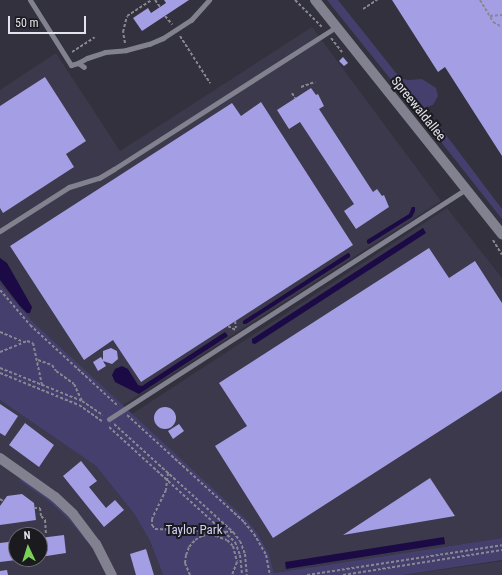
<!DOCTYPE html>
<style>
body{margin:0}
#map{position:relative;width:502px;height:575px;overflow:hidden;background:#32313d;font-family:"Roboto Condensed",sans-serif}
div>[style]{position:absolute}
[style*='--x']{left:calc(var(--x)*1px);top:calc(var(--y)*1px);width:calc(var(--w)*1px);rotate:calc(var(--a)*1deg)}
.built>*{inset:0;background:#3b394b}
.green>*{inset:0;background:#443f6d}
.water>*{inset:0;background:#1b0a45}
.building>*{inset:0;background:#a49ee4}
.round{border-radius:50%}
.path>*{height:2px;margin-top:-1px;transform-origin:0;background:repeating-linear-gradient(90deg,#888792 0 3px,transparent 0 5px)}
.service>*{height:5px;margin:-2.5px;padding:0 2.5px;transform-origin:2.5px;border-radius:2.5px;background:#82818f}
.minor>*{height:10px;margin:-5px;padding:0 5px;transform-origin:5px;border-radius:5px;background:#82818f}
span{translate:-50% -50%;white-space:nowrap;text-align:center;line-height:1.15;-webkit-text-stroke:4px #1a1a1f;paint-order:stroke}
.street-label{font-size:13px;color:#e4e3eb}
.park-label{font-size:13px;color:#d2d0f6}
.north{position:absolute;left:8px;top:527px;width:40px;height:40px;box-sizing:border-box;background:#1a1a1f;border:1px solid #6b6a71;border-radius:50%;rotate:356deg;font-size:11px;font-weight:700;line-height:16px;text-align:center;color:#e4e3eb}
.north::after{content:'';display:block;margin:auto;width:14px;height:18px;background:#7ad157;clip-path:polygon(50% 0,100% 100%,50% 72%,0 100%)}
.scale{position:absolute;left:8px;top:16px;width:78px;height:18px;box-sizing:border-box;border:2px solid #e4e3eb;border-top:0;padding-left:5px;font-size:12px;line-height:14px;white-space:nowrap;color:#e4e3eb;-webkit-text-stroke:3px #1a1a1f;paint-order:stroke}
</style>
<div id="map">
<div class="built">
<i style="clip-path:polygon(312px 27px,441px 201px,122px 406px,33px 322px,14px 303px,0 284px,0 90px,56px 53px,120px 151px)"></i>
<i style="clip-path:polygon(447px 208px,502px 278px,502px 538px,274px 573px,269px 554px,257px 531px,247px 520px,132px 414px)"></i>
<i style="clip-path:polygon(evenodd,0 400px,96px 466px,135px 515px,150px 541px,163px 575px,0 575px,0 400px,16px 535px,40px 535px,40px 559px,16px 559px,16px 535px)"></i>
<i style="clip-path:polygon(502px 561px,502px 575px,405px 575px)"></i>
</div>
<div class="green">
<i style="clip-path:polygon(327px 0,338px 0,400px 78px,408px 80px,422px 79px,436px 88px,438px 96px,433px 105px,420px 109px,413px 107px)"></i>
<i style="clip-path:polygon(433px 124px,440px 127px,502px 209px,502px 219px,434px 133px)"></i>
<i style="clip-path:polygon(0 284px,33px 322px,247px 520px,257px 532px,269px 554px,274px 573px,502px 538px,502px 560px,403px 575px,163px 575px,150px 541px,135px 515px,96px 466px,0 400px)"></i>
<i style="clip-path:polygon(21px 478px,51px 500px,72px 518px,89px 540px,87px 542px,70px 521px,50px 502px,19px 480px)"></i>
</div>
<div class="water">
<i style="clip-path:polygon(412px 207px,415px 207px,415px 211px,412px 217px,369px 244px,367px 243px,367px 240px,409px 214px)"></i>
<i style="clip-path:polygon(423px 228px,426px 233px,255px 344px,252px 343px,252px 339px)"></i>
<i style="clip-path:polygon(348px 253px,350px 254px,350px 257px,246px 324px,243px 324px,243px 321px)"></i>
<i style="clip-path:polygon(0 258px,7px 263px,32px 307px,30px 313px,27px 313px,20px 306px,0 280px)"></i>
<i style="clip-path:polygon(225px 332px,228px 336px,139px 394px,115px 382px,112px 375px,115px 369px,122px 366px,128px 369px,138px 385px,142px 386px)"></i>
<i style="clip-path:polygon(444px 537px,445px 544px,286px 569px,285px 562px)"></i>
</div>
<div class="building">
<i style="clip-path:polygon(164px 0,189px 0,142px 31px,133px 18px,148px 8px,151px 13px,166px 3px)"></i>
<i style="clip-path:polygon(392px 0,502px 0,502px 156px,445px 67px,438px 72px)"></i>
<i style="clip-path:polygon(343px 57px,348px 63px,344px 66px,339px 61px)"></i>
<i style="clip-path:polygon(45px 77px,86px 141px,66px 154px,74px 167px,3px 213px,0 208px,0 106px)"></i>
<i style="clip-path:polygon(311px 88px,316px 95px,318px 94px,324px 106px,319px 109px,373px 192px,377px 189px,382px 196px,384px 195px,389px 207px,356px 229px,344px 211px,354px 204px,300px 122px,289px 129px,277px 110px)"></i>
<i style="clip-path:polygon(261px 102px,353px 245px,141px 382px,113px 340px,84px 360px,10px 246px,232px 103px,241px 116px)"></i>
<i style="clip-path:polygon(429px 248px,449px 278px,475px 261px,502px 303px,502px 391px,273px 538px,215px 446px,247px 426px,219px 383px)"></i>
<i style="clip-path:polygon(111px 348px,117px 351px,118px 359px,112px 364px,103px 361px,106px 366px,98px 371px,93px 362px,101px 357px,103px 360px,103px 351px)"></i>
<i style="clip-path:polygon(0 404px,18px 416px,5px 436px,0 433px)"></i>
<i class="round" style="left:154px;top:407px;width:22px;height:22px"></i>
<i style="clip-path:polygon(25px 423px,54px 445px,39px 467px,9px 445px)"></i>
<i style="clip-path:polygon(179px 424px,184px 431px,173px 439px,168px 431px)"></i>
<i style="clip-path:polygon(81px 461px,97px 481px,89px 487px,106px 508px,115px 500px,124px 510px,104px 527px,63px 476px)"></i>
<i style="clip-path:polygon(430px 478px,455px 516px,343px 535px)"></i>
<i style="clip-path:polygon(22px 494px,34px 503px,36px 520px,0 525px,0 506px,7px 496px)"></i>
<i style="clip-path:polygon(64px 535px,66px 553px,40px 557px,40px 538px)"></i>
<i style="clip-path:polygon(16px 541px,16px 560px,0 562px,0 543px)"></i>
<i style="clip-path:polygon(146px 549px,154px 575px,136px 575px,130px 554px)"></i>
<i style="clip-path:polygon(7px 570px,8px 575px,0 575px,0 571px)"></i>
</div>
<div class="path">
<i style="--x:155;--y:0;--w:9;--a:54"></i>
<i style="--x:295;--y:0;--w:38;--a:45"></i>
<i style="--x:480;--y:0;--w:26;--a:59"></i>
<i style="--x:493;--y:22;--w:10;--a:29"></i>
<i style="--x:363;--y:9;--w:17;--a:-33"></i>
<i style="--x:165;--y:16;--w:11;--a:49"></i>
<i style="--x:490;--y:16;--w:12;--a:-5"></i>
<i style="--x:180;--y:36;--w:56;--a:57.4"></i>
<i style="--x:331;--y:38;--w:18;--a:52"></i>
<i style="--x:125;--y:43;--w:11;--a:-100"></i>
<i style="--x:123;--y:32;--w:16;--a:-76"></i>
<i style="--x:127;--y:16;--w:30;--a:-33"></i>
<i style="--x:72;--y:52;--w:27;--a:-33"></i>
<i style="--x:301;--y:87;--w:15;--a:-20"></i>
<i style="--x:292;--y:93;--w:6;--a:59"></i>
<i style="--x:493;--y:240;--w:17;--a:59"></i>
<i style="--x:0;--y:290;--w:46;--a:49.4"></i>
<i style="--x:30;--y:325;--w:118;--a:42.6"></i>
<i style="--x:235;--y:321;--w:7;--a:82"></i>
<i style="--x:228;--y:326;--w:9;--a:27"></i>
<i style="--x:0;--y:332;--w:26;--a:23"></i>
<i style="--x:0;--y:352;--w:29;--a:-22"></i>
<i style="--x:27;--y:341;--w:6;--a:18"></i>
<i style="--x:33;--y:343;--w:43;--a:77.9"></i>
<i style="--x:38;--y:360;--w:15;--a:20"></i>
<i style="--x:52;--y:365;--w:7;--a:56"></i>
<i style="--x:56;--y:371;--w:22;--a:36"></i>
<i style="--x:74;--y:384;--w:19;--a:65"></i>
<i style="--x:0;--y:368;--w:88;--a:21.9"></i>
<i style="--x:82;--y:401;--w:25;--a:34"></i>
<i style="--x:0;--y:373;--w:85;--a:22.1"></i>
<i style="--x:79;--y:405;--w:28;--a:35"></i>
<i style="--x:127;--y:415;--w:159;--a:42.4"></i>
<i style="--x:244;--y:522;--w:16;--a:50"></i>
<i style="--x:254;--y:534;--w:24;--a:60"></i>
<i style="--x:266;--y:555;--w:20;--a:79"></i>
<i style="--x:114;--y:424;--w:161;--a:42.2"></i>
<i style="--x:233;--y:532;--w:11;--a:52"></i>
<i style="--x:240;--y:541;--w:14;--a:69"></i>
<i style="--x:245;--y:554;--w:21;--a:85"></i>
<i style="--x:109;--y:427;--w:171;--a:42.4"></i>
<i style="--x:235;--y:542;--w:14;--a:69"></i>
<i style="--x:240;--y:555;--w:20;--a:84"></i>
<i style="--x:168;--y:473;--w:17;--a:97"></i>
<i style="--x:166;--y:490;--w:32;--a:116"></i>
<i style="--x:152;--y:519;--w:6;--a:90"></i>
<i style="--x:152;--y:525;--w:5;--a:53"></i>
<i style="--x:155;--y:529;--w:78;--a:2.2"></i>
<i style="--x:0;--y:499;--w:4;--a:34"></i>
<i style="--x:34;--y:508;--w:6;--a:0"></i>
<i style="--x:40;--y:508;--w:8;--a:83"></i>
<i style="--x:41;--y:516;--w:6;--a:45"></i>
<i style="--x:45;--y:520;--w:13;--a:86"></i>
<i style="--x:190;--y:575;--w:13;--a:-113"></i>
<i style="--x:185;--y:563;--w:8;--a:-83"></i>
<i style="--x:186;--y:555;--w:9;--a:-69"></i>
<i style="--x:189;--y:547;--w:9;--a:-49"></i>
<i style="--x:195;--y:540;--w:8;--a:-30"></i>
<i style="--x:202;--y:536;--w:9;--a:-13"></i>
<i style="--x:211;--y:534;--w:17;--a:21"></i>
<i style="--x:227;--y:540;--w:8;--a:45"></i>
<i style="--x:233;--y:546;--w:16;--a:76"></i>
<i style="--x:237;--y:562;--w:14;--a:111"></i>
<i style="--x:307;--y:575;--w:197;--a:-8.7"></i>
<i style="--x:343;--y:575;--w:161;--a:-8.9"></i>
</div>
<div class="service">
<i style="--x:30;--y:0;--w:77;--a:57.8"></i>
<i style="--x:71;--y:65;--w:7;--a:-16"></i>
<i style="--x:78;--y:63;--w:7;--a:34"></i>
<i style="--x:78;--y:63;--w:10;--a:-29"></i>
<i style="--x:87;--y:58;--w:19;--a:-18"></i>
<i style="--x:105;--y:52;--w:21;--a:-5"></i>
<i style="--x:126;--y:50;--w:24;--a:-15"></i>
<i style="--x:149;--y:44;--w:15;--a:-23"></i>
<i style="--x:163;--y:38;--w:33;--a:-33"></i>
<i style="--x:191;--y:20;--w:27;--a:-48"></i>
<i style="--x:0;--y:231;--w:82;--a:-32.5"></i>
<i style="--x:69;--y:187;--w:31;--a:-17"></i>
<i style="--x:99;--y:178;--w:17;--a:-31"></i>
<i style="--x:114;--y:169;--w:264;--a:-32.6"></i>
<i style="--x:109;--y:419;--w:425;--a:-32.8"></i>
</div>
<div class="minor">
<i style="--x:315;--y:0;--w:300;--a:51.4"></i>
<i style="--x:0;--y:458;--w:67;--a:35.3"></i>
<i style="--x:55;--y:497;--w:25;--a:43"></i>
<i style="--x:73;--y:514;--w:38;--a:53"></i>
<i style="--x:96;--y:544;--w:35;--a:63"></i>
</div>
<div class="street-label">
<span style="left:418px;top:109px;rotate:51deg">Spreewaldallee</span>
</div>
<div class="park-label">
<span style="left:194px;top:530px">Taylor Park</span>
</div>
<div class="north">N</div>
<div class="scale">50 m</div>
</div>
